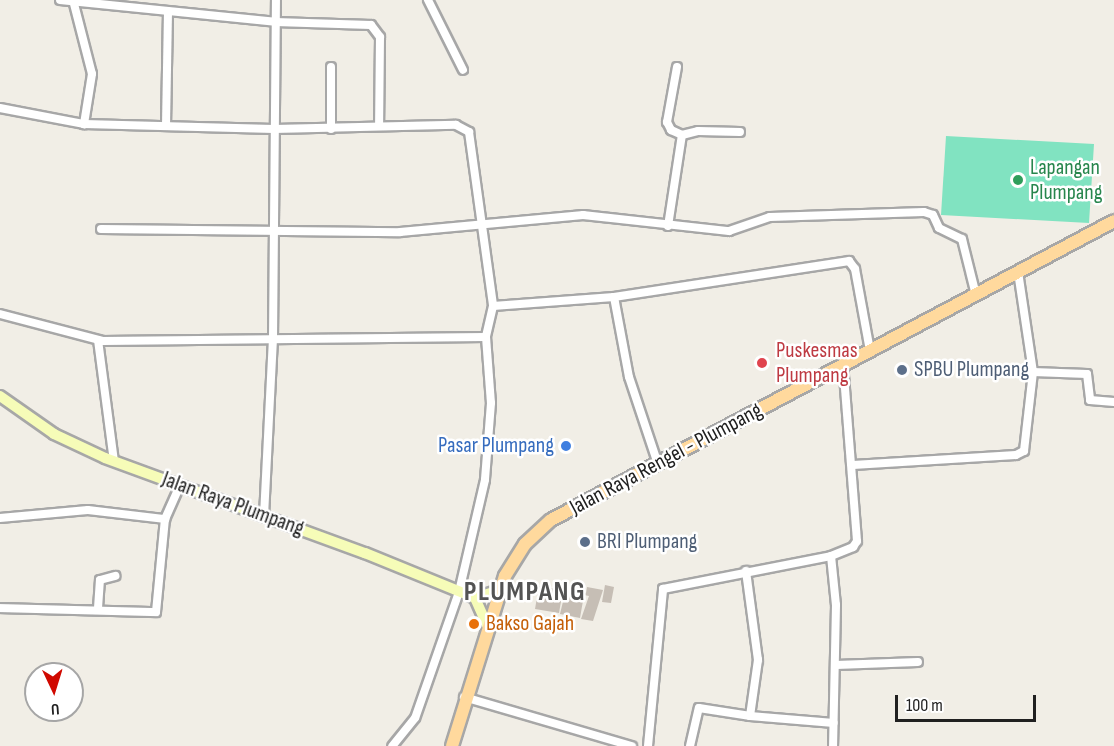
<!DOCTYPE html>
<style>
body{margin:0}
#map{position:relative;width:1114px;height:746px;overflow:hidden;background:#f1eee6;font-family:"Sofia Sans Condensed",sans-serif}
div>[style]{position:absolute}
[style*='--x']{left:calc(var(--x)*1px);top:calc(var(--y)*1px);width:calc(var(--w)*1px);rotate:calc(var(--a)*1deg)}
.pitch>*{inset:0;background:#81e3c1}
.building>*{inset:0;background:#c6beb5}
.roads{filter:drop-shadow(2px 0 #a7a7a7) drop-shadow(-2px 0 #a7a7a7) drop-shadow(0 2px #a7a7a7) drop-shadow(0 -2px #a7a7a7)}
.street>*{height:8px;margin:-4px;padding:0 4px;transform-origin:4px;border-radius:4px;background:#fff}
.secondary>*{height:10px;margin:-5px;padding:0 5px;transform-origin:5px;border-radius:5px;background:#f6fcb8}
.primary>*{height:12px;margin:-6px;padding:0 6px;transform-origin:6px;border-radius:6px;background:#ffd99d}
.dots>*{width:16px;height:16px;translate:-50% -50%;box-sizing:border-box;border:3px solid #fff;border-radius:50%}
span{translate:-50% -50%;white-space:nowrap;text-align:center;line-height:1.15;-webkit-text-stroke:5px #fff;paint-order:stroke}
.leisure-label{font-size:22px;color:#27864d}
.left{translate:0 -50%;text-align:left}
.health-label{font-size:22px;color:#be3a42}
.service-label{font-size:22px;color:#4e5e75}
.shop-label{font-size:22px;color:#366cbe}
.right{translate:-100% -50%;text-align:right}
.street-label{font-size:22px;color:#202020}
.food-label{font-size:22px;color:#c56008}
.district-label{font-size:28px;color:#535353;font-weight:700;letter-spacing:1.5px}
.north{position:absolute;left:24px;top:662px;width:60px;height:60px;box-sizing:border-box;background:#fff;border:2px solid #a6a6a6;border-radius:50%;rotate:176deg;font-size:16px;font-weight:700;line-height:24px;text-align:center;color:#202020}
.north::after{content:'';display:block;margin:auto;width:21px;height:27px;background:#d00900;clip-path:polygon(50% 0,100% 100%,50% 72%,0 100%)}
.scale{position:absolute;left:895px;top:695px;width:141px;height:27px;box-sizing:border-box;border:3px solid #202020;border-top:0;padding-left:8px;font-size:18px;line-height:21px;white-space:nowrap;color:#202020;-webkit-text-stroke:4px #fff;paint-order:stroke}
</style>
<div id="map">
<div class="pitch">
<i style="clip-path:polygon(946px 136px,1094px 144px,1089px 223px,941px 215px)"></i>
</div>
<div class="building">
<i style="clip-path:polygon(605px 585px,614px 587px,611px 603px,602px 602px)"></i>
<i style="clip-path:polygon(539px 586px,563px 590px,559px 613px,535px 609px)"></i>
<i style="clip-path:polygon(587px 587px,603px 590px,593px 621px,581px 619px,589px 596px,584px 595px,580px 618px,560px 614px,566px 589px,586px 593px)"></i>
</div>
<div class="roads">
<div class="street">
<i style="--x:60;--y:0;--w:216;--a:5.8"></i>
<i style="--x:275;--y:22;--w:96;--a:1.8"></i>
<i style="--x:371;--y:25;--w:15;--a:53"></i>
<i style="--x:380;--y:37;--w:89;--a:90.6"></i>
<i style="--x:73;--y:0;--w:76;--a:75.6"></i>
<i style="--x:92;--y:74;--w:51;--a:99.1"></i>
<i style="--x:428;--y:0;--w:78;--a:63.4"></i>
<i style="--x:331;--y:67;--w:62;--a:90"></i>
<i style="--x:677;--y:67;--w:56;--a:100.3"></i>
<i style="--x:667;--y:122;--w:9;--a:63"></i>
<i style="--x:671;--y:130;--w:12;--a:24"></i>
<i style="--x:0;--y:108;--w:86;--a:10.8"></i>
<i style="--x:84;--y:124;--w:190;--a:1.5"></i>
<i style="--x:274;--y:129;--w:182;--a:-1.3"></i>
<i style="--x:456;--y:125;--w:15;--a:28"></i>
<i style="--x:469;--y:132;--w:176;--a:82.1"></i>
<i style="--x:493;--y:306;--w:32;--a:103"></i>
<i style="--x:486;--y:337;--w:66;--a:85.7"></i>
<i style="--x:491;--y:403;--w:77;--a:94.5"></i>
<i style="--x:485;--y:480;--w:115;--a:103.1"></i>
<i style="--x:459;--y:592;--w:133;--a:109.2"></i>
<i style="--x:415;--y:718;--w:36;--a:129"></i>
<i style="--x:166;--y:126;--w:114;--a:-89"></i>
<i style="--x:668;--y:226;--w:92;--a:-81.3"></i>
<i style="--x:682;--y:135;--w:16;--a:-14"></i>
<i style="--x:698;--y:131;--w:42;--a:1.4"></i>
<i style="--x:101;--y:229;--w:299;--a:0.6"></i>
<i style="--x:400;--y:232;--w:184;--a:-5.3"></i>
<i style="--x:583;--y:215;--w:147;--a:6.3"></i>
<i style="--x:729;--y:231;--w:43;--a:-18.9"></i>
<i style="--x:770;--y:217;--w:154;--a:-1.9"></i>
<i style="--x:924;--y:212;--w:9;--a:18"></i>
<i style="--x:933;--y:215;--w:14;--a:65"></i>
<i style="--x:939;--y:228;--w:25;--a:26"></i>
<i style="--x:962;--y:239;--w:58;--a:76"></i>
<i style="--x:614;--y:297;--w:81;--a:79.4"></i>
<i style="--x:629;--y:377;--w:89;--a:71.6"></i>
<i style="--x:493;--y:306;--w:121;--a:-4.3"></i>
<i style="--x:614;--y:297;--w:238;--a:-8.7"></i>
<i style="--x:849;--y:261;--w:10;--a:53"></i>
<i style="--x:855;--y:269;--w:83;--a:79.6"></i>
<i style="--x:0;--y:314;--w:106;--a:14.7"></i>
<i style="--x:103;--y:341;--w:383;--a:-0.6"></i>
<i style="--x:98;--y:340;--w:122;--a:82.5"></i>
<i style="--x:1033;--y:372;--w:54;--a:2.1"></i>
<i style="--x:1087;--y:374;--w:26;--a:83"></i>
<i style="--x:1090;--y:400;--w:24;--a:5"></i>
<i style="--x:853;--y:465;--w:163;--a:-3.5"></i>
<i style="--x:1016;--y:455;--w:9;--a:-27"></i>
<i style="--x:1024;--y:451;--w:80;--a:-83.5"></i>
<i style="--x:1033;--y:372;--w:101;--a:-98.5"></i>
<i style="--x:264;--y:516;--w:177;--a:-87.1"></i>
<i style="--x:273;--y:339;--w:339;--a:-89.5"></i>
<i style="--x:0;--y:518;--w:88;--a:-5.2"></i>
<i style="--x:88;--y:510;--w:78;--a:6.7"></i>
<i style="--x:831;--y:556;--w:49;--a:84.2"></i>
<i style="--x:836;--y:605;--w:141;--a:91.2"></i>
<i style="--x:0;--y:608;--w:156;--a:1.5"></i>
<i style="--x:156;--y:612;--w:93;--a:-84.5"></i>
<i style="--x:165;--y:519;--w:37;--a:-66"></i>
<i style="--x:98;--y:608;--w:28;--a:-86"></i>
<i style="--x:100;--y:580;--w:16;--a:-15"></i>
<i style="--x:836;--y:665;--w:82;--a:-2.1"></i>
<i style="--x:464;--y:697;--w:175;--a:16.3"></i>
<i style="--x:750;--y:716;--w:84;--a:4.8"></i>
<i style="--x:648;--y:746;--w:158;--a:-84.5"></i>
<i style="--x:663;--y:589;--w:171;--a:-11.1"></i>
<i style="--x:831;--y:556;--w:24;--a:-22"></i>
<i style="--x:853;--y:547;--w:7;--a:-56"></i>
<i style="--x:857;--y:541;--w:177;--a:-94.5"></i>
<i style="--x:690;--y:746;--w:39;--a:-77"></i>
<i style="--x:699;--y:708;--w:52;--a:8.9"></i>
<i style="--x:750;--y:716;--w:57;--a:-81.9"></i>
<i style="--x:758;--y:660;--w:90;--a:-97.7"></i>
</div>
<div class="secondary">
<i style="--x:0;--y:396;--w:66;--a:35.1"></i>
<i style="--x:54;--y:434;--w:56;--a:25.2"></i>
<i style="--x:105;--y:458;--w:277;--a:20.1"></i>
<i style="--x:365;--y:553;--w:119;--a:22.2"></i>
<i style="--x:475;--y:598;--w:25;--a:-18"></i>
<i style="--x:475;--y:598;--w:30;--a:66"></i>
</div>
<div class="primary">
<i style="--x:452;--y:746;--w:178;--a:-72.7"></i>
<i style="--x:505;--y:576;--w:38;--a:-58"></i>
<i style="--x:525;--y:544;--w:35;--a:-43"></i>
<i style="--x:551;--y:520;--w:637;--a:-27.97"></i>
</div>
</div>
<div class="dots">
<i style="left:1018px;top:180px;background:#2e9e5b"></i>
<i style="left:762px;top:363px;background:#e0444e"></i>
<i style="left:902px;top:370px;background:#5c6f8a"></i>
<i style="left:566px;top:446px;background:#3f7fe0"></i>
<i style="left:585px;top:542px;background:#5c6f8a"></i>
<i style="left:474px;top:624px;background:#e8710a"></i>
</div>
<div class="leisure-label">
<span class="left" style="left:1030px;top:180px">Lapangan<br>Plumpang</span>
</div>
<div class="health-label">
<span class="left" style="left:776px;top:363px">Puskesmas<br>Plumpang</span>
</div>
<div class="service-label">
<span class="left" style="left:914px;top:370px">SPBU Plumpang</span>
<span class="left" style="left:597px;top:542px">BRI Plumpang</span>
</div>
<div class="shop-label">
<span class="right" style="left:554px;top:446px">Pasar Plumpang</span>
</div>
<div class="street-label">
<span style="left:666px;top:459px;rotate:-28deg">Jalan Raya Rengel - Plumpang</span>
<span style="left:233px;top:504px;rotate:20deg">Jalan Raya Plumpang</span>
</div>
<div class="food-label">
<span class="left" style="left:486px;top:624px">Bakso Gajah</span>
</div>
<div class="district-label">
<span style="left:525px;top:592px">PLUMPANG</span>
</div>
<div class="north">U</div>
<div class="scale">100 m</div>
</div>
